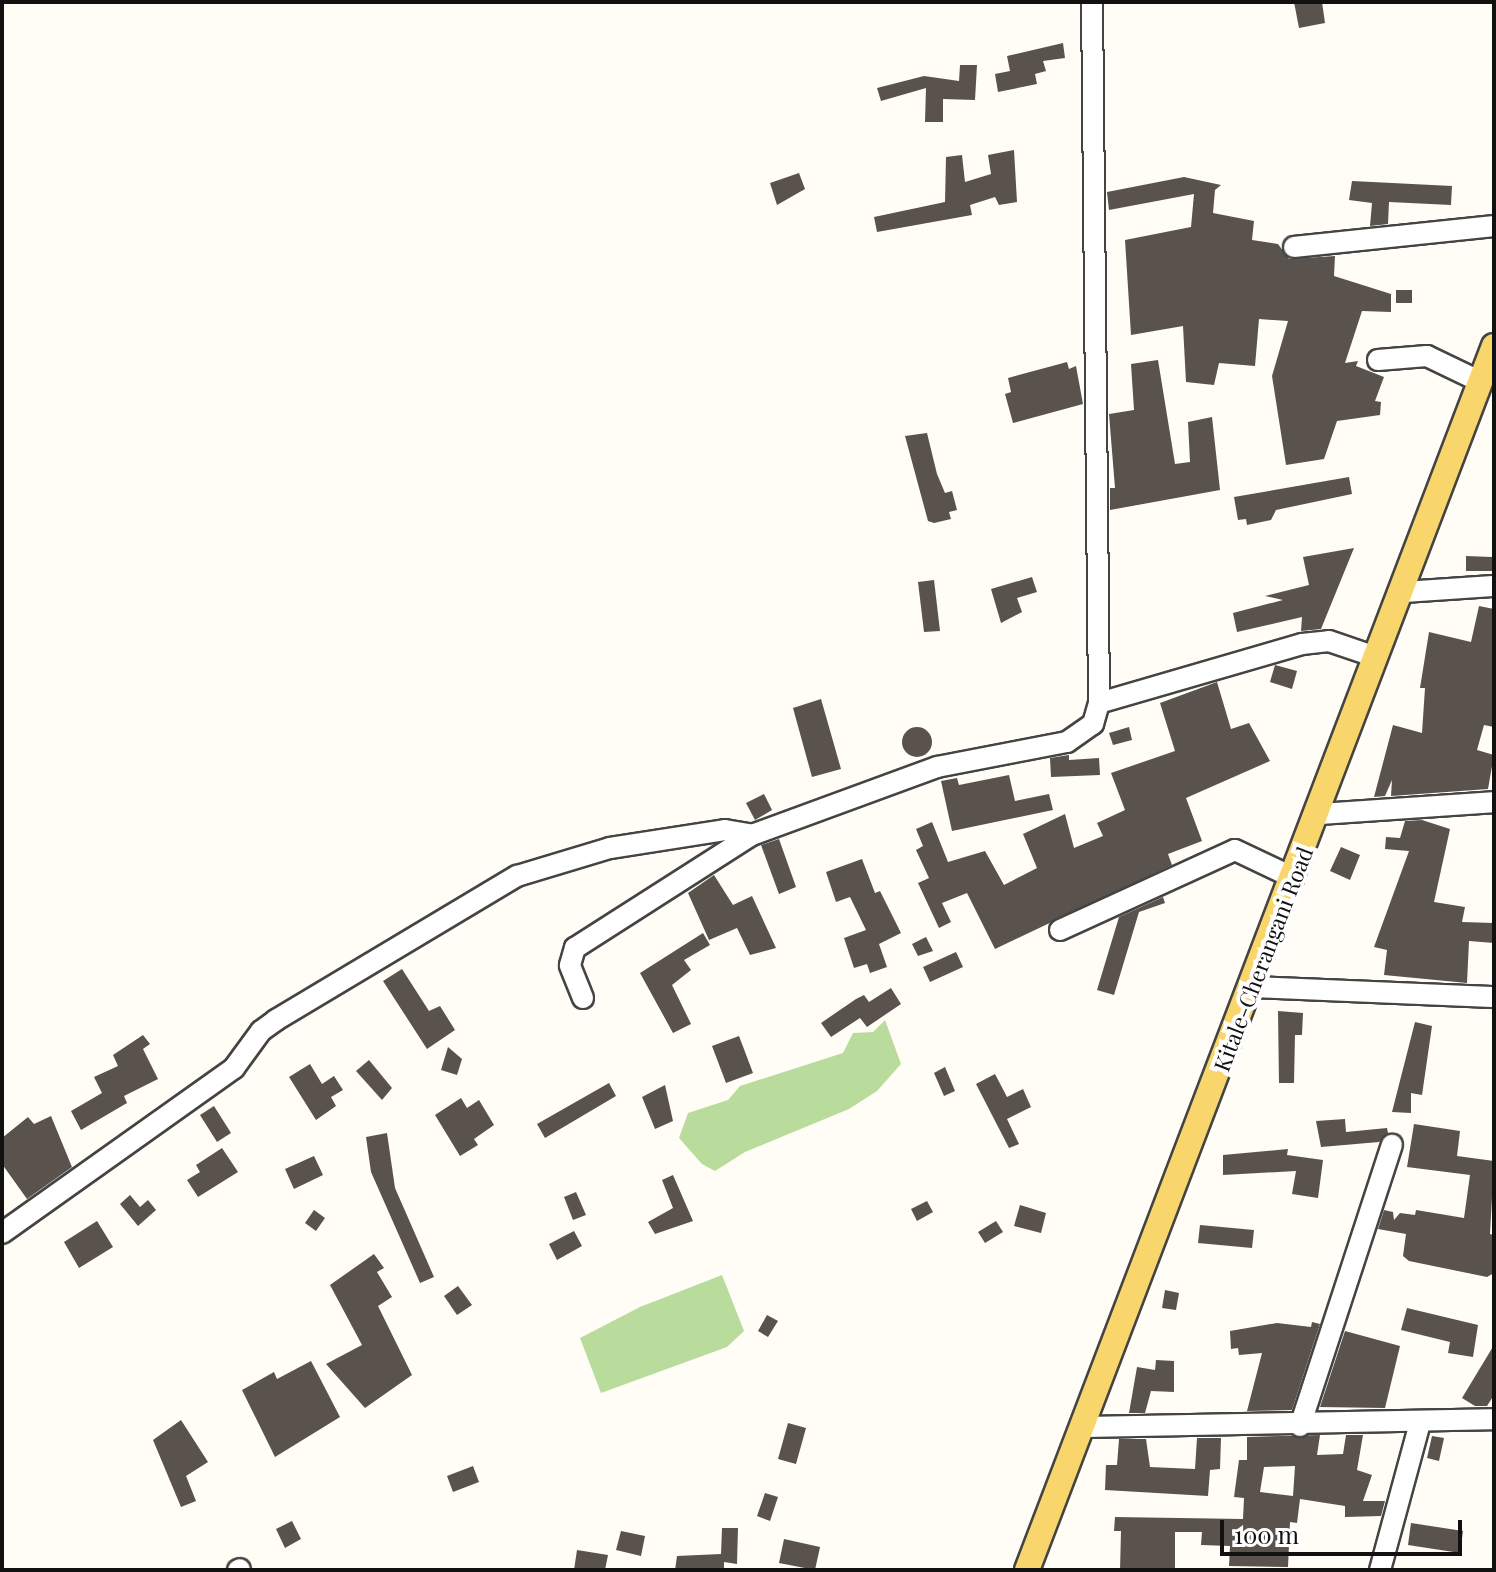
<!DOCTYPE html>
<style>
body{margin:0}
#map{position:relative;width:1496px;height:1572px;overflow:hidden;background:#fffdf5;font-family:"Playfair Display",serif}
div>[style]{position:absolute}
[style*='--x']{left:calc(var(--x)*1px);top:calc(var(--y)*1px);width:calc(var(--w)*1px);rotate:calc(var(--a)*1deg)}
.forest>*{inset:0;background:#b9dc9c}
.building>*{inset:0;background:#5a524d}
.round{border-radius:50%}
.roads{filter:drop-shadow(2px 0 #444) drop-shadow(-2px 0 #444) drop-shadow(0 2px #444) drop-shadow(0 -2px #444)}
.minor>*{height:20px;margin:-10px;padding:0 10px;transform-origin:10px;border-radius:10px;background:#fff}
.major>*{height:24px;margin:-12px;padding:0 12px;transform-origin:12px;border-radius:12px;background:#f9d66b}
span{translate:-50% -50%;white-space:nowrap;text-align:center;line-height:1.15;-webkit-text-stroke:8px #fff;paint-order:stroke}
.street-label{font-size:22px;color:#111}
.frame{position:absolute;inset:0;border:4px solid #111;pointer-events:none}
.scale{position:absolute;left:1220px;top:1520px;width:242px;height:36px;box-sizing:border-box;border:4px solid #111;border-top:0;padding-left:10px;font-size:24px;line-height:28px;white-space:nowrap;color:#111;-webkit-text-stroke:6px #fff;paint-order:stroke}
</style>
<div id="map">
<div class="forest">
<i style="clip-path:polygon(885px 1020px,901px 1064px,877px 1091px,849px 1109px,745px 1152px,715px 1171px,702px 1164px,679px 1138px,688px 1113px,728px 1100px,740px 1086px,843px 1053px,853px 1033px,873px 1032px)"></i>
<i style="clip-path:polygon(722px 1275px,744px 1331px,727px 1347px,601px 1393px,580px 1338px,640px 1307px)"></i>
</div>
<div class="building">
<i style="clip-path:polygon(1294px 2px,1322px 2px,1325px 23px,1299px 28px)"></i>
<i style="clip-path:polygon(1063px 43px,1065px 58px,1043px 61px,1046px 71px,1035px 74px,1037px 84px,998px 92px,995px 74px,1010px 71px,1007px 56px)"></i>
<i style="clip-path:polygon(960px 65px,977px 65px,975px 100px,943px 99px,943px 122px,925px 122px,926px 88px,881px 101px,877px 88px,924px 76px,959px 81px)"></i>
<i style="clip-path:polygon(1014px 150px,1017px 202px,999px 205px,995px 197px,970px 205px,972px 215px,877px 232px,874px 217px,945px 202px,946px 157px,962px 155px,965px 182px,991px 174px,988px 155px)"></i>
<i style="clip-path:polygon(799px 173px,805px 189px,777px 205px,770px 183px)"></i>
<i style="clip-path:polygon(1184px 177px,1221px 185px,1215px 190px,1213px 213px,1254px 221px,1252px 240px,1278px 244px,1289px 259px,1335px 256px,1334px 276px,1391px 294px,1391px 312px,1362px 311px,1345px 363px,1358px 361px,1356px 366px,1384px 377px,1375px 401px,1381px 402px,1380px 415px,1337px 421px,1324px 459px,1286px 465px,1272px 376px,1288px 321px,1259px 319px,1255px 366px,1219px 363px,1214px 385px,1186px 382px,1183px 326px,1131px 335px,1125px 240px,1191px 227px,1194px 194px,1109px 210px,1107px 192px)"></i>
<i style="clip-path:polygon(1352px 181px,1452px 186px,1451px 205px,1389px 202px,1388px 224px,1370px 226px,1372px 203px,1349px 200px)"></i>
<i style="clip-path:polygon(1396px 290px,1412px 290px,1412px 303px,1396px 303px)"></i>
<i style="clip-path:polygon(1158px 360px,1175px 464px,1190px 462px,1188px 422px,1212px 417px,1220px 490px,1110px 510px,1110px 488px,1115px 488px,1109px 414px,1134px 410px,1131px 364px)"></i>
<i style="clip-path:polygon(1067px 362px,1069px 369px,1076px 366px,1083px 404px,1013px 423px,1005px 394px,1011px 392px,1008px 378px)"></i>
<i style="clip-path:polygon(927px 433px,937px 474px,945px 493px,952px 491px,957px 510px,949px 512px,951px 519px,934px 523px,928px 521px,905px 436px)"></i>
<i style="clip-path:polygon(1349px 477px,1352px 494px,1276px 510px,1271px 520px,1247px 525px,1246px 519px,1238px 520px,1234px 497px)"></i>
<i style="clip-path:polygon(1354px 548px,1321px 629px,1301px 631px,1302px 617px,1237px 632px,1233px 613px,1283px 600px,1265px 596px,1309px 585px,1303px 557px)"></i>
<i style="clip-path:polygon(1466px 556px,1492px 557px,1492px 571px,1466px 571px)"></i>
<i style="clip-path:polygon(1032px 577px,1037px 592px,1017px 598px,1022px 612px,1001px 623px,991px 589px)"></i>
<i style="clip-path:polygon(934px 580px,940px 631px,924px 632px,918px 582px)"></i>
<i style="clip-path:polygon(1479px 606px,1494px 609px,1494px 727px,1484px 725px,1477px 750px,1494px 755px,1488px 789px,1391px 796px,1392px 780px,1385px 796px,1374px 797px,1393px 725px,1422px 733px,1425px 688px,1420px 688px,1429px 632px,1471px 642px)"></i>
<i style="clip-path:polygon(1275px 665px,1297px 671px,1292px 689px,1270px 682px)"></i>
<i style="clip-path:polygon(1217px 682px,1231px 729px,1249px 723px,1270px 761px,1186px 798px,1202px 841px,1168px 854px,1172px 865px,995px 949px,967px 893px,942px 903px,951px 922px,939px 928px,918px 883px,929px 878px,916px 850px,923px 846px,916px 829px,932px 822px,948px 862px,985px 851px,1004px 885px,1037px 868px,1023px 834px,1065px 814px,1074px 848px,1103px 836px,1097px 823px,1125px 810px,1111px 773px,1175px 751px,1160px 703px)"></i>
<i style="clip-path:polygon(821px 699px,841px 769px,812px 777px,793px 708px)"></i>
<i style="clip-path:polygon(1129px 727px,1132px 740px,1113px 745px,1109px 733px)"></i>
<i class="round" style="left:902px;top:727px;width:30px;height:30px"></i>
<i style="clip-path:polygon(1069px 755px,1069px 760px,1099px 758px,1100px 775px,1051px 777px,1050px 758px)"></i>
<i style="clip-path:polygon(1009px 775px,1015px 801px,1049px 794px,1053px 810px,952px 831px,941px 781px,957px 778px,959px 785px)"></i>
<i style="clip-path:polygon(764px 794px,772px 810px,755px 820px,746px 803px)"></i>
<i style="clip-path:polygon(1422px 820px,1450px 829px,1434px 902px,1465px 907px,1462px 922px,1494px 923px,1494px 943px,1469px 941px,1467px 983px,1384px 975px,1387px 950px,1374px 947px,1409px 851px,1385px 849px,1386px 837px,1400px 838px,1405px 821px)"></i>
<i style="clip-path:polygon(779px 839px,796px 887px,779px 894px,761px 845px)"></i>
<i style="clip-path:polygon(1341px 847px,1360px 855px,1350px 880px,1330px 871px)"></i>
<i style="clip-path:polygon(862px 859px,875px 893px,880px 891px,901px 933px,879px 944px,887px 967px,870px 973px,867px 964px,854px 968px,844px 938px,866px 930px,850px 897px,836px 902px,826px 872px)"></i>
<i style="clip-path:polygon(714px 875px,733px 905px,752px 896px,776px 948px,750px 955px,737px 928px,709px 940px,688px 893px)"></i>
<i style="clip-path:polygon(1163px 897px,1165px 903px,1139px 912px,1114px 995px,1097px 990px,1119px 917px)"></i>
<i style="clip-path:polygon(703px 933px,710px 945px,684px 960px,691px 970px,672px 985px,691px 1024px,673px 1033px,640px 973px)"></i>
<i style="clip-path:polygon(926px 937px,933px 951px,918px 956px,912px 944px)"></i>
<i style="clip-path:polygon(956px 952px,963px 967px,930px 982px,923px 967px)"></i>
<i style="clip-path:polygon(402px 969px,429px 1011px,440px 1006px,455px 1030px,427px 1049px,383px 981px)"></i>
<i style="clip-path:polygon(891px 988px,901px 1004px,867px 1027px,860px 1018px,831px 1037px,821px 1023px,856px 999px,864px 995px,869px 1002px)"></i>
<i style="clip-path:polygon(1278px 1011px,1303px 1013px,1302px 1035px,1295px 1035px,1294px 1083px,1279px 1083px)"></i>
<i style="clip-path:polygon(1415px 1022px,1432px 1026px,1422px 1095px,1411px 1093px,1411px 1113px,1392px 1112px)"></i>
<i style="clip-path:polygon(143px 1035px,150px 1044px,143px 1049px,158px 1079px,124px 1096px,127px 1103px,81px 1130px,71px 1111px,102px 1093px,94px 1077px,118px 1066px,113px 1055px)"></i>
<i style="clip-path:polygon(739px 1036px,753px 1073px,726px 1083px,712px 1046px)"></i>
<i style="clip-path:polygon(448px 1047px,462px 1059px,457px 1075px,441px 1070px)"></i>
<i style="clip-path:polygon(369px 1060px,392px 1088px,382px 1100px,356px 1071px)"></i>
<i style="clip-path:polygon(310px 1064px,322px 1084px,334px 1076px,343px 1090px,331px 1097px,336px 1106px,316px 1120px,289px 1077px)"></i>
<i style="clip-path:polygon(945px 1067px,955px 1091px,944px 1096px,934px 1073px)"></i>
<i style="clip-path:polygon(995px 1074px,1007px 1097px,1023px 1089px,1031px 1107px,1007px 1119px,1019px 1144px,1009px 1148px,976px 1084px)"></i>
<i style="clip-path:polygon(609px 1083px,616px 1096px,545px 1138px,537px 1124px)"></i>
<i style="clip-path:polygon(665px 1085px,673px 1121px,655px 1129px,642px 1097px)"></i>
<i style="clip-path:polygon(461px 1098px,467px 1108px,479px 1100px,494px 1125px,474px 1139px,478px 1145px,460px 1156px,435px 1115px)"></i>
<i style="clip-path:polygon(214px 1106px,231px 1133px,217px 1142px,200px 1115px)"></i>
<i style="clip-path:polygon(51px 1116px,72px 1167px,27px 1199px,2px 1164px,2px 1138px,28px 1117px,34px 1124px)"></i>
<i style="clip-path:polygon(1345px 1119px,1346px 1132px,1387px 1128px,1388px 1133px,1379px 1142px,1321px 1147px,1316px 1121px)"></i>
<i style="clip-path:polygon(1414px 1124px,1460px 1131px,1457px 1156px,1494px 1161px,1490px 1234px,1494px 1235px,1494px 1273px,1487px 1277px,1409px 1261px,1403px 1256px,1406px 1234px,1378px 1229px,1384px 1210px,1393px 1212px,1394px 1220px,1400px 1213px,1415px 1215px,1416px 1210px,1464px 1218px,1470px 1175px,1407px 1167px)"></i>
<i style="clip-path:polygon(387px 1133px,395px 1188px,434px 1277px,420px 1283px,371px 1172px,366px 1137px)"></i>
<i style="clip-path:polygon(222px 1148px,238px 1172px,198px 1197px,187px 1180px,200px 1172px,196px 1165px)"></i>
<i style="clip-path:polygon(1288px 1149px,1287px 1155px,1323px 1160px,1318px 1198px,1292px 1194px,1296px 1171px,1223px 1175px,1223px 1155px)"></i>
<i style="clip-path:polygon(314px 1156px,323px 1175px,294px 1189px,285px 1169px)"></i>
<i style="clip-path:polygon(673px 1175px,693px 1221px,655px 1234px,648px 1222px,673px 1208px,662px 1180px)"></i>
<i style="clip-path:polygon(576px 1192px,586px 1215px,573px 1220px,564px 1197px)"></i>
<i style="clip-path:polygon(130px 1195px,140px 1207px,148px 1200px,156px 1210px,138px 1226px,120px 1204px)"></i>
<i style="clip-path:polygon(927px 1201px,933px 1212px,917px 1221px,911px 1209px)"></i>
<i style="clip-path:polygon(1020px 1205px,1046px 1213px,1041px 1233px,1014px 1226px)"></i>
<i style="clip-path:polygon(314px 1210px,325px 1218px,316px 1231px,305px 1223px)"></i>
<i style="clip-path:polygon(97px 1221px,113px 1247px,79px 1268px,64px 1242px)"></i>
<i style="clip-path:polygon(996px 1221px,1003px 1232px,985px 1243px,978px 1232px)"></i>
<i style="clip-path:polygon(1200px 1225px,1254px 1230px,1252px 1248px,1198px 1243px)"></i>
<i style="clip-path:polygon(574px 1231px,582px 1246px,557px 1260px,549px 1244px)"></i>
<i style="clip-path:polygon(374px 1254px,384px 1268px,377px 1272px,392px 1297px,378px 1306px,412px 1375px,365px 1408px,326px 1364px,362px 1345px,330px 1285px)"></i>
<i style="clip-path:polygon(458px 1286px,472px 1305px,457px 1315px,444px 1296px)"></i>
<i style="clip-path:polygon(1165px 1290px,1179px 1293px,1176px 1310px,1162px 1308px)"></i>
<i style="clip-path:polygon(1407px 1308px,1478px 1325px,1473px 1357px,1448px 1353px,1450px 1342px,1401px 1330px)"></i>
<i style="clip-path:polygon(767px 1315px,778px 1321px,768px 1337px,758px 1331px)"></i>
<i style="clip-path:polygon(1312px 1322px,1320px 1324px,1292px 1410px,1247px 1411px,1262px 1353px,1239px 1355px,1238px 1348px,1231px 1349px,1230px 1331px,1277px 1323px,1311px 1327px)"></i>
<i style="clip-path:polygon(1345px 1331px,1400px 1346px,1385px 1408px,1320px 1407px)"></i>
<i style="clip-path:polygon(1494px 1345px,1494px 1395px,1487px 1406px,1475px 1406px,1462px 1398px)"></i>
<i style="clip-path:polygon(1156px 1360px,1174px 1361px,1174px 1392px,1151px 1391px,1145px 1413px,1129px 1413px,1137px 1367px,1155px 1370px)"></i>
<i style="clip-path:polygon(311px 1361px,340px 1417px,275px 1457px,242px 1390px,274px 1372px,277px 1379px)"></i>
<i style="clip-path:polygon(181px 1420px,208px 1462px,186px 1476px,196px 1501px,181px 1507px,153px 1440px)"></i>
<i style="clip-path:polygon(788px 1423px,806px 1428px,796px 1464px,778px 1459px)"></i>
<i style="clip-path:polygon(evenodd,1320px 1435px,1317px 1455px,1343px 1454px,1346px 1435px,1363px 1435px,1357px 1470px,1372px 1475px,1363px 1501px,1385px 1501px,1381px 1516px,1345px 1517px,1345px 1506px,1300px 1499px,1297px 1523px,1290px 1522px,1288px 1567px,1229px 1566px,1230px 1546px,1201px 1545px,1202px 1532px,1175px 1532px,1175px 1570px,1120px 1570px,1121px 1531px,1114px 1531px,1115px 1517px,1243px 1519px,1244px 1498px,1234px 1497px,1239px 1460px,1247px 1460px,1247px 1437px,1320px 1435px,1295px 1466px,1293px 1496px,1260px 1492px,1264px 1467px,1295px 1466px)"></i>
<i style="clip-path:polygon(1432px 1436px,1444px 1438px,1439px 1461px,1427px 1458px)"></i>
<i style="clip-path:polygon(1197px 1438px,1221px 1438px,1220px 1469px,1210px 1470px,1208px 1496px,1105px 1490px,1106px 1465px,1117px 1465px,1119px 1439px,1146px 1439px,1150px 1467px,1195px 1469px)"></i>
<i style="clip-path:polygon(473px 1466px,479px 1482px,453px 1492px,447px 1476px)"></i>
<i style="clip-path:polygon(765px 1493px,778px 1497px,770px 1521px,757px 1516px)"></i>
<i style="clip-path:polygon(292px 1521px,301px 1539px,285px 1548px,276px 1529px)"></i>
<i style="clip-path:polygon(1411px 1523px,1463px 1531px,1460px 1553px,1408px 1545px)"></i>
<i style="clip-path:polygon(722px 1528px,738px 1528px,737px 1564px,724px 1562px,724px 1570px,675px 1570px,677px 1556px,721px 1554px)"></i>
<i style="clip-path:polygon(621px 1531px,645px 1536px,641px 1556px,616px 1550px)"></i>
<i style="clip-path:polygon(784px 1539px,820px 1547px,815px 1570px,779px 1563px)"></i>
<i style="clip-path:polygon(577px 1550px,608px 1555px,605px 1570px,574px 1570px)"></i>
</div>
<div class="roads">
<div class="minor">
<i style="--x:1294;--y:247;--w:201;--a:-6"></i>
<i style="--x:1378;--y:360;--w:49;--a:-4.7"></i>
<i style="--x:1427;--y:356;--w:60;--a:25.7"></i>
<i style="--x:1403;--y:592;--w:91;--a:-3.8"></i>
<i style="--x:1099;--y:703;--w:211;--a:-16.2"></i>
<i style="--x:1302;--y:644;--w:27;--a:-6"></i>
<i style="--x:1329;--y:641;--w:50;--a:18.8"></i>
<i style="--x:1319;--y:814;--w:175;--a:-3.9"></i>
<i style="--x:1060;--y:930;--w:192;--a:-24.6"></i>
<i style="--x:1235;--y:850;--w:65;--a:25.4"></i>
<i style="--x:1251;--y:987;--w:243;--a:2.4"></i>
<i style="--x:583;--y:998;--w:35;--a:-112"></i>
<i style="--x:570;--y:965;--w:18;--a:-74"></i>
<i style="--x:575;--y:948;--w:210;--a:-32.6"></i>
<i style="--x:752;--y:835;--w:197;--a:-20.2"></i>
<i style="--x:937;--y:767;--w:132;--a:-10.9"></i>
<i style="--x:1067;--y:742;--w:32;--a:-35"></i>
<i style="--x:1093;--y:724;--w:22;--a:-74"></i>
<i style="--x:1099;--y:703;--w:701;--a:-90.57"></i>
<i style="--x:2;--y:1233;--w:285;--a:-35.4"></i>
<i style="--x:234;--y:1068;--w:46;--a:-53.9"></i>
<i style="--x:261;--y:1031;--w:19;--a:-36"></i>
<i style="--x:276;--y:1020;--w:281;--a:-30.9"></i>
<i style="--x:517;--y:876;--w:97;--a:-16.8"></i>
<i style="--x:610;--y:848;--w:116;--a:-8.9"></i>
<i style="--x:725;--y:830;--w:27;--a:10"></i>
<i style="--x:1300;--y:1426;--w:296;--a:-71.9"></i>
<i style="--x:1082;--y:1427;--w:412;--a:-1.1"></i>
<i style="--x:238;--y:1570;--w:2;--a:-27"></i>
<i style="--x:1380;--y:1570;--w:152;--a:-74.8"></i>
</div>
<div class="major">
<i style="--x:1027;--y:1570;--w:1310;--a:-69.12"></i>
</div>
</div>
<div class="street-label">
<span style="left:1263px;top:959px;rotate:-69deg">Kitale-Cherangani Road</span>
</div>
<div class="frame"></div>
<div class="scale">100 m</div>
</div>
